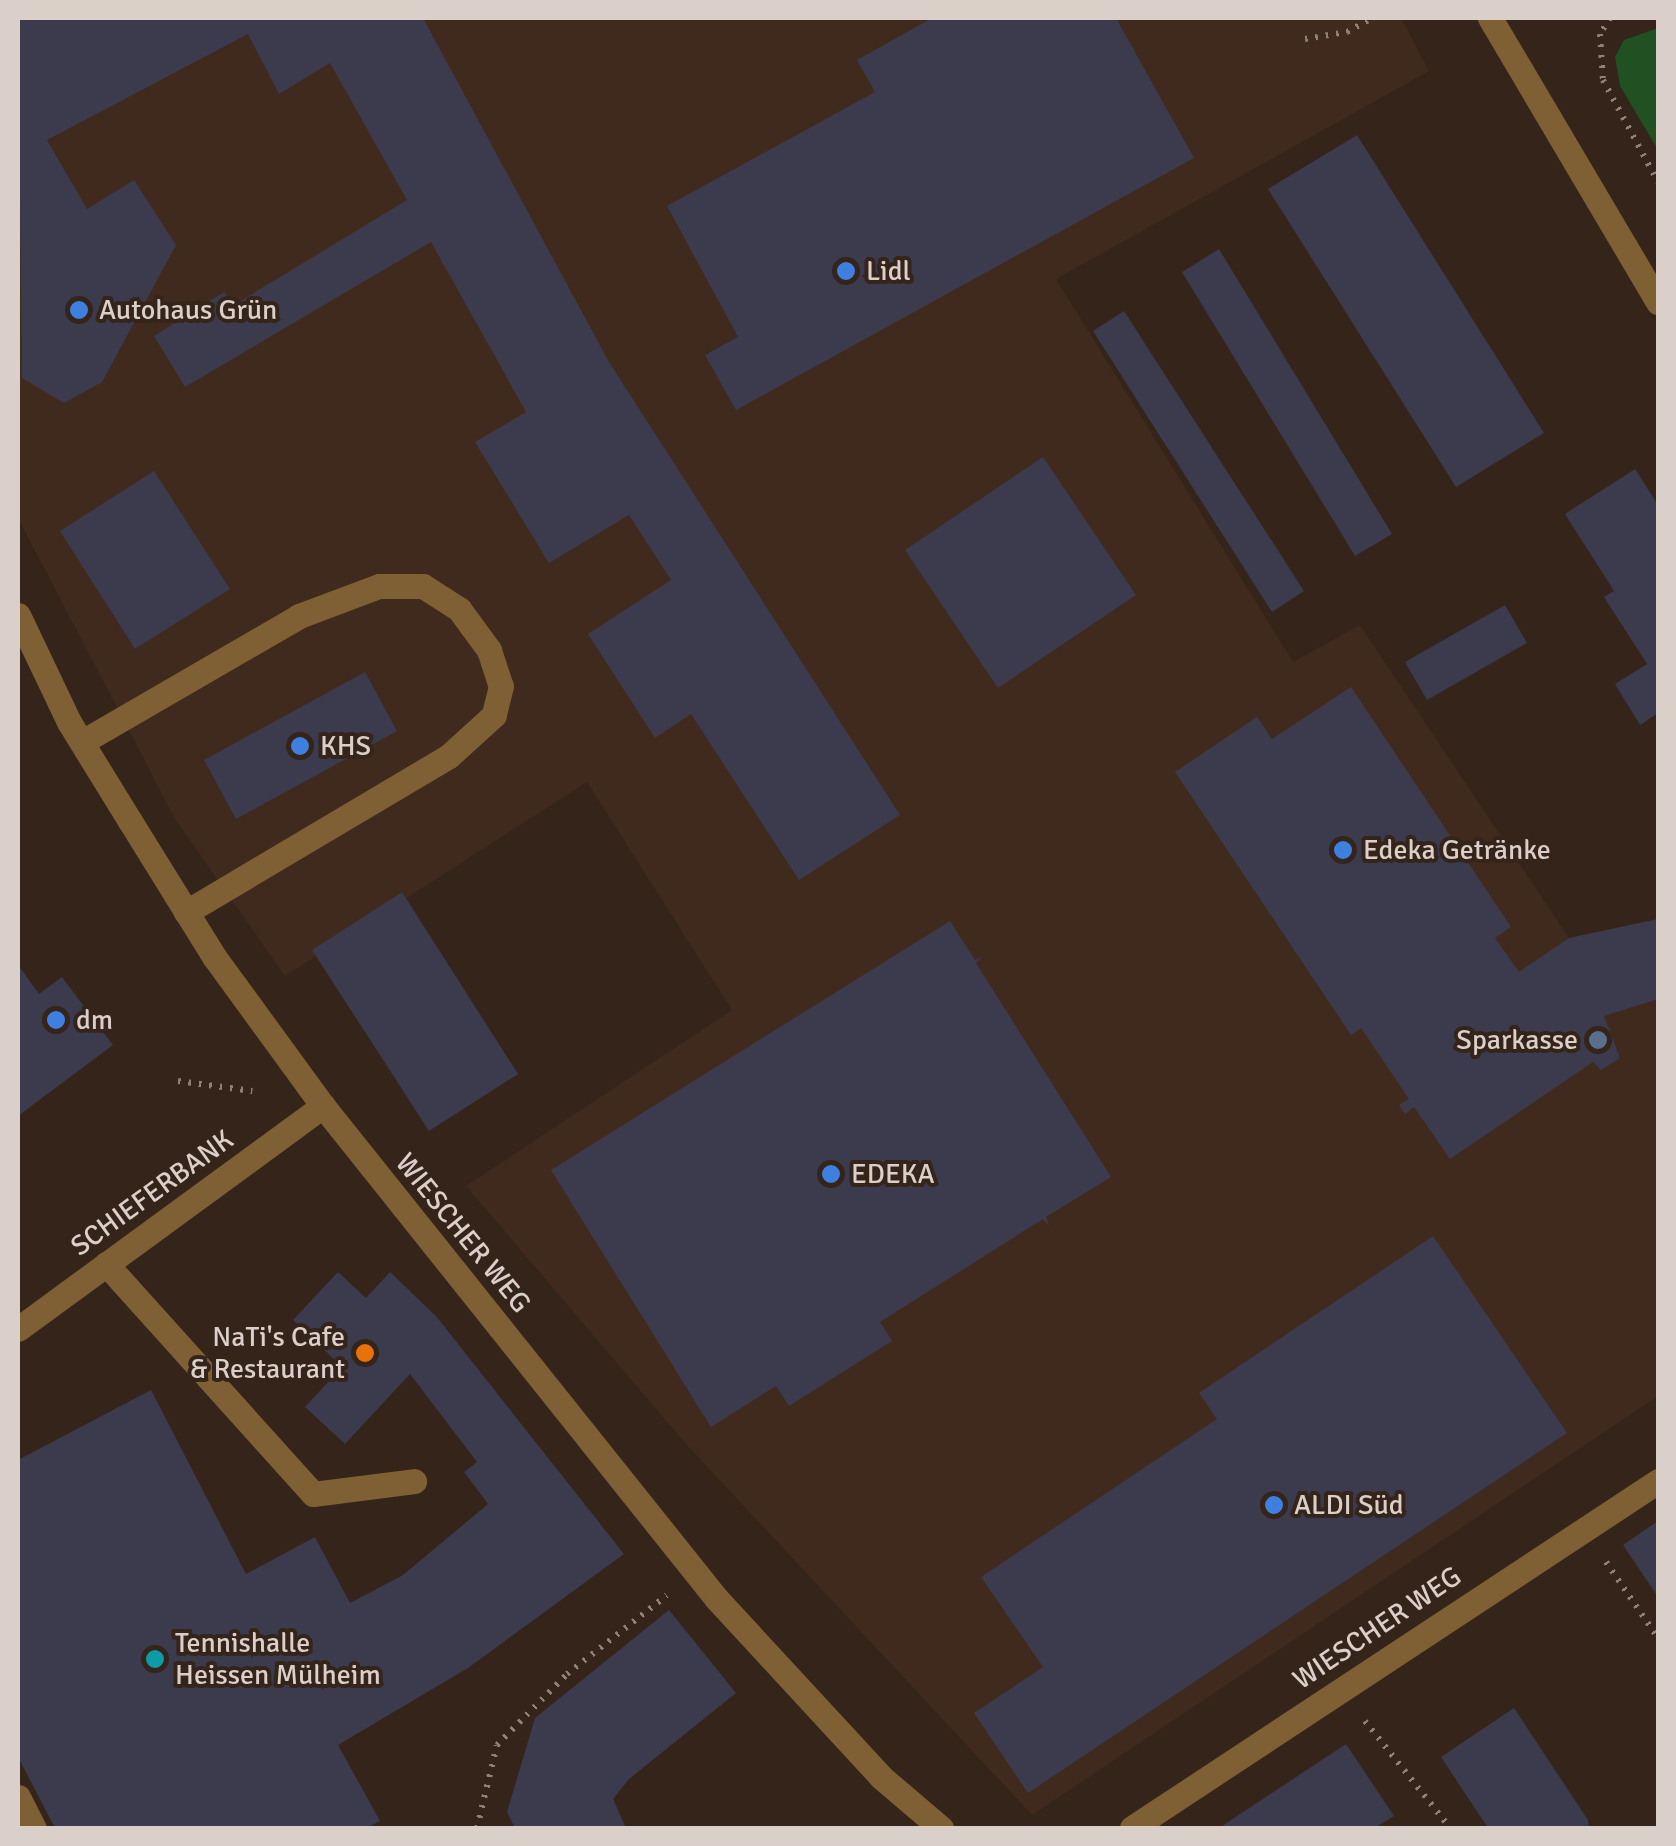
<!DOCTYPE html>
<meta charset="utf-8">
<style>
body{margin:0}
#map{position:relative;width:1676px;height:1846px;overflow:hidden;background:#34241a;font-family:Signika,sans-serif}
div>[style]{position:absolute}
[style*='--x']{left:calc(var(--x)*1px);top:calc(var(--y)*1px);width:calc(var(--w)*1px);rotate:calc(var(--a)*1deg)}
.built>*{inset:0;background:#402a1d}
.green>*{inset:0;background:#215023}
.building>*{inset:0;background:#3b3b4d}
.path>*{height:6px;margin-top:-3px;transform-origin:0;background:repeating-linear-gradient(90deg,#8f8179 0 2.5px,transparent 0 10.5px)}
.minor>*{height:25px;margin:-12.5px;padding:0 12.5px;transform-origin:12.5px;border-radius:12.5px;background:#7f5f34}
.dots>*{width:28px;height:28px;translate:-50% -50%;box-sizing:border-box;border:5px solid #34241a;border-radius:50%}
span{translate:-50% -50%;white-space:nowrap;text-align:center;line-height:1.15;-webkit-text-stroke:8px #34241a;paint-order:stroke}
.poi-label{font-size:28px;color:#dbcfc9}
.left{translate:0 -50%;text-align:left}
.right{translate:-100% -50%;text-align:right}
.street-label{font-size:28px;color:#dbcfc9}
.frame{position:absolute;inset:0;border:20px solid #dbcfc9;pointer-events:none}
</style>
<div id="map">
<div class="built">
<i style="clip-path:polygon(18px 18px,1401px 18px,1429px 71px,1056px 279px,1293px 662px,1360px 625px,1569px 938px,1658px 919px,1658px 1396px,1032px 1815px,686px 1444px,466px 1186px,732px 1010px,587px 782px,285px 976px,175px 819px,18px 518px)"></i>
</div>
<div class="green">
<i style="clip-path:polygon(1658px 28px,1658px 150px,1620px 86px,1615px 57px,1624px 40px)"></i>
</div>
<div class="building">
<i style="clip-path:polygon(18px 18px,423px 18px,609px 362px,900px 815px,799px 880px,691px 714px,655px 738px,588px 634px,671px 580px,629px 515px,549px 563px,475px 442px,526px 412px,431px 242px,185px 387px,154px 336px,224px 292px,234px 305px,407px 200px,330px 63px,279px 94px,248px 34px,47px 140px,87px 209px,134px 180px,176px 245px,102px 382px,64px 403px,22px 378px)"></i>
<i style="clip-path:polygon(932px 18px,1116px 18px,1194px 158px,736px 410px,705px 355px,738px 337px,667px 206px,875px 92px,857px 60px)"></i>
<i style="clip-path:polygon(1357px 135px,1544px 433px,1456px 487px,1268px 189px)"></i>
<i style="clip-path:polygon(1219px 249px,1392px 534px,1355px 556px,1182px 272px)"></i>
<i style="clip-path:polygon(1124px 311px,1304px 591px,1272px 612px,1093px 331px)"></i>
<i style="clip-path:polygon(1043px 457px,1136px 595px,998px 688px,905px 550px)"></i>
<i style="clip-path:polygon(1635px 469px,1658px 505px,1658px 713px,1640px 725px,1615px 684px,1647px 664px,1604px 597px,1614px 591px,1565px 514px)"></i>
<i style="clip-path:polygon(154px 471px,230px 589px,135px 649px,60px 531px)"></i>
<i style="clip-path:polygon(1505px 605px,1527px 643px,1427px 700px,1405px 662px)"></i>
<i style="clip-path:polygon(365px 672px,397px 731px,236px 819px,204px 760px)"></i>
<i style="clip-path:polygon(1351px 687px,1511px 927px,1495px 938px,1519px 972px,1569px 938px,1658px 919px,1658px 999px,1604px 1016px,1620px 1058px,1601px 1070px,1593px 1062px,1450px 1159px,1414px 1107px,1405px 1114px,1399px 1105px,1409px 1099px,1361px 1028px,1351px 1035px,1175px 772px,1257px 717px,1272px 739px)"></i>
<i style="clip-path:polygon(402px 892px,518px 1074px,429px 1131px,312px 950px)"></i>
<i style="clip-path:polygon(950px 921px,975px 960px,982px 957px,976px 963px,1111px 1177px,1046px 1217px,1049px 1226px,1043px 1219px,880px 1322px,892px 1341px,789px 1406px,776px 1386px,711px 1427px,551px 1170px)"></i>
<i style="clip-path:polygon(18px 965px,39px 994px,62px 977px,113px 1045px,18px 1116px)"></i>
<i style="clip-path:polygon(1433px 1236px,1567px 1433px,1028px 1793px,974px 1713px,1043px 1667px,981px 1577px,1217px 1419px,1199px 1393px)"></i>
<i style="clip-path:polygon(338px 1272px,366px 1298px,390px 1272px,436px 1316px,624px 1554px,468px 1668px,338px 1745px,380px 1821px,367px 1828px,55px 1828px,18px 1757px,18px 1460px,151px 1390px,246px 1574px,315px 1537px,350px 1603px,403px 1575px,488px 1504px,464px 1472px,477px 1462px,410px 1374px,345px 1444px,305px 1407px,342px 1367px,293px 1320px)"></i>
<i style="clip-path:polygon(1658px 1521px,1658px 1597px,1623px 1545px)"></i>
<i style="clip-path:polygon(669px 1610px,736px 1693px,629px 1779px,613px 1799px,626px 1828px,515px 1828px,507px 1812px,535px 1718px)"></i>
<i style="clip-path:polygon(1514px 1708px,1588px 1820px,1589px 1828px,1488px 1828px,1441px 1757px)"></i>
<i style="clip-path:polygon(1346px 1744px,1394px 1816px,1375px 1828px,1219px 1828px)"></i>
</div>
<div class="path">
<i style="--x:1610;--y:18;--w:19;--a:122"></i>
<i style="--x:1600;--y:34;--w:46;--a:86.3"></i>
<i style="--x:1603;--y:80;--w:116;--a:61.7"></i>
<i style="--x:1305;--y:39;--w:43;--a:-9.5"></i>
<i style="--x:1347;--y:32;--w:29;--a:-29"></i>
<i style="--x:178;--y:1081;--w:75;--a:7.7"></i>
<i style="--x:1606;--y:1562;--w:92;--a:55.6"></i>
<i style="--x:1365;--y:1721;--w:137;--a:51.5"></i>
<i style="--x:477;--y:1828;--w:85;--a:-76.5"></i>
<i style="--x:497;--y:1745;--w:100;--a:-45.4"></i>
<i style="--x:567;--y:1674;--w:127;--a:-38.3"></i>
</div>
<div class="minor">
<i style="--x:1490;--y:18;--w:330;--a:59.4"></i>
<i style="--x:18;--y:615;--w:119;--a:64.5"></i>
<i style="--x:69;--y:722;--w:116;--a:58.4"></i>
<i style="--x:130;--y:821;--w:161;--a:58.2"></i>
<i style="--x:215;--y:958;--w:183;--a:53.9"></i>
<i style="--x:323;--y:1106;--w:630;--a:51.38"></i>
<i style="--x:716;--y:1598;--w:243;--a:47.3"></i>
<i style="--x:881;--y:1777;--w:79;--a:40.4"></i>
<i style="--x:82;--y:742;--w:251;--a:-30.1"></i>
<i style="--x:299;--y:616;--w:85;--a:-20.6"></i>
<i style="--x:379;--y:586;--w:44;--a:0"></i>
<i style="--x:423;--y:586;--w:43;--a:32.6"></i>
<i style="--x:459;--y:609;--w:51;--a:53.8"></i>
<i style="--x:489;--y:650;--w:38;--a:72"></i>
<i style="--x:501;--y:686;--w:30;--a:104"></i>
<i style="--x:494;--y:715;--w:61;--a:137.7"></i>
<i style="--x:449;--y:756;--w:306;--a:149.3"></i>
<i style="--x:106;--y:1264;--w:309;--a:48"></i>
<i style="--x:313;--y:1494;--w:102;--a:-7.3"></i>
<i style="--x:18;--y:1329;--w:378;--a:-36.2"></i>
<i style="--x:18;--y:1797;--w:35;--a:63"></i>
<i style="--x:1132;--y:1828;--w:630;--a:-33.41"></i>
</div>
<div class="dots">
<i style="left:846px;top:271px;background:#3f7fe0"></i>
<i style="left:79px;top:310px;background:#3f7fe0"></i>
<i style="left:300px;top:746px;background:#3f7fe0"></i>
<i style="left:1343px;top:850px;background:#3f7fe0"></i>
<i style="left:56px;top:1020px;background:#3f7fe0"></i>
<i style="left:1598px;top:1040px;background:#5c6f8a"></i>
<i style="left:831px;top:1174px;background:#3f7fe0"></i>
<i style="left:365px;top:1353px;background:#e8710a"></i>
<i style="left:1274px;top:1505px;background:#3f7fe0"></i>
<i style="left:155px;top:1659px;background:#0f9aa8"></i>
</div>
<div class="poi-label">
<span class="left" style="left:866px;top:271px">Lidl</span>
<span class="left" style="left:99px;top:310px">Autohaus Grün</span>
<span class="left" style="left:320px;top:746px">KHS</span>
<span class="left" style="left:1363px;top:850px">Edeka Getränke</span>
<span class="left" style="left:76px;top:1020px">dm</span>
<span class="right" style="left:1578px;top:1040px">Sparkasse</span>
<span class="left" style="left:851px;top:1174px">EDEKA</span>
<span class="right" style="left:345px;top:1353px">NaTi's Cafe<br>&amp; Restaurant</span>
<span class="left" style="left:1294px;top:1505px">ALDI Süd</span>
<span class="left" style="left:175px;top:1659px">Tennishalle<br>Heissen Mülheim</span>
</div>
<div class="street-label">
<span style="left:152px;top:1193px;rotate:-36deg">SCHIEFERBANK</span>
<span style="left:463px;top:1233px;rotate:51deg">WIESCHER WEG</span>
<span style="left:1377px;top:1628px;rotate:-34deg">WIESCHER WEG</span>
</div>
<div class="frame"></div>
</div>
